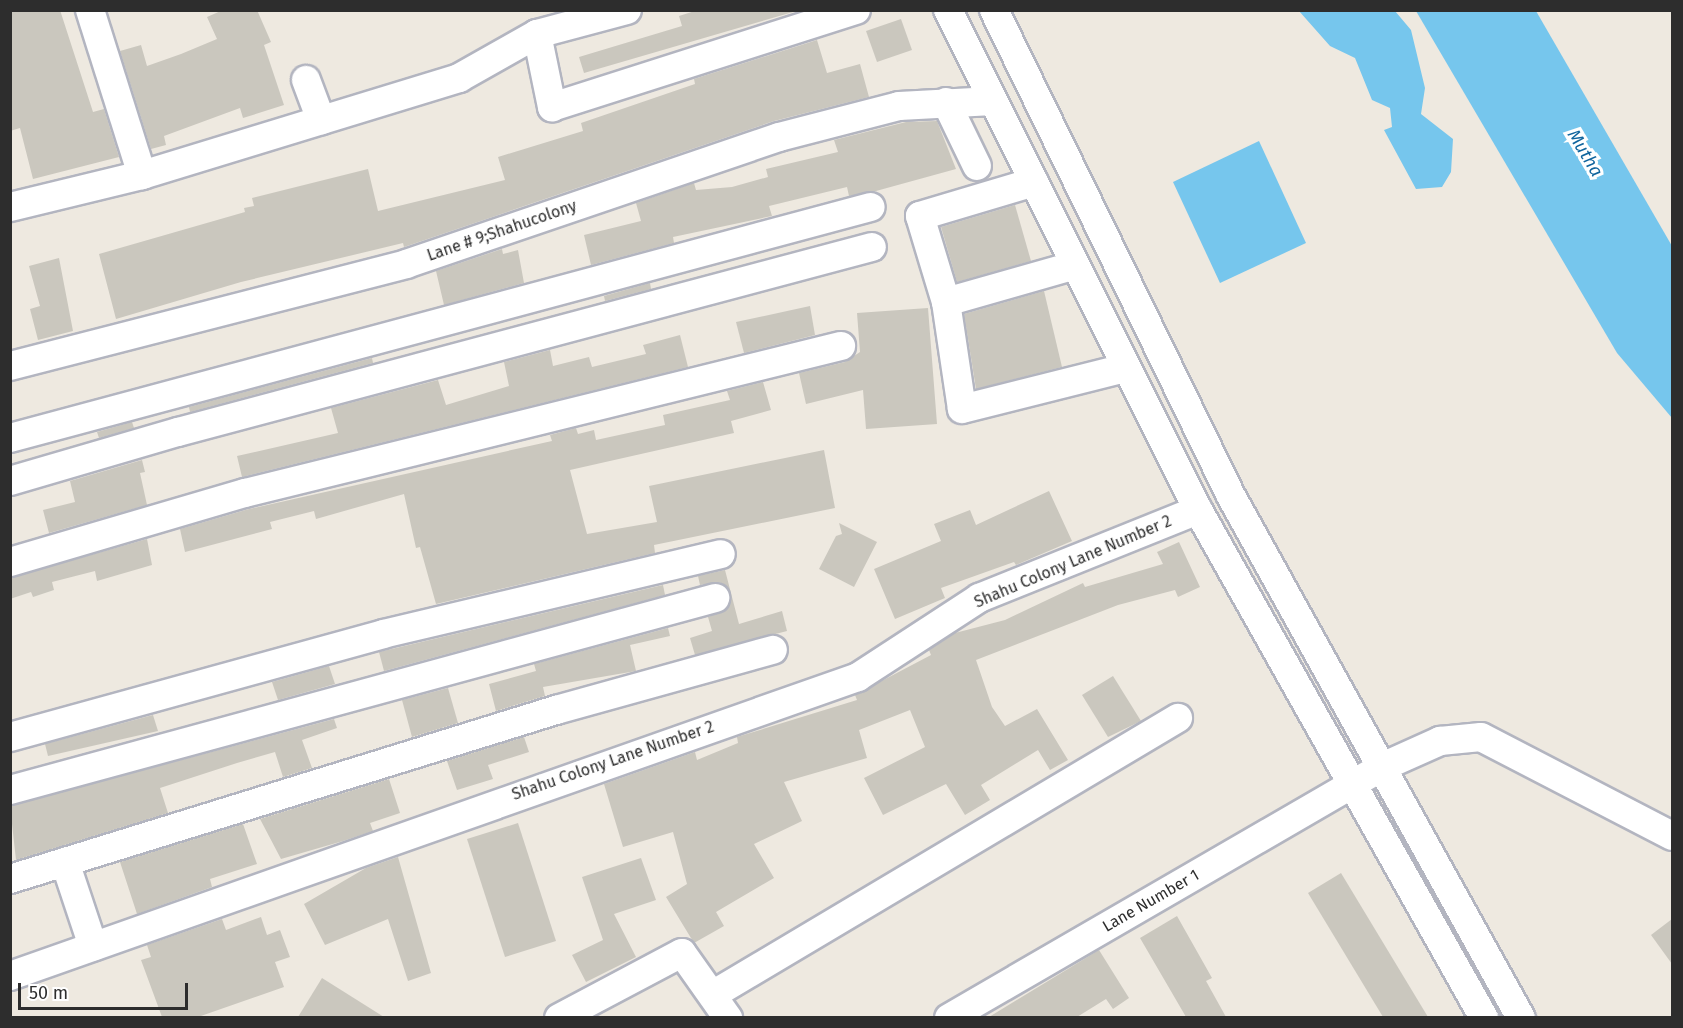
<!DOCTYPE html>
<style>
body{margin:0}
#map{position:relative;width:1683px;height:1028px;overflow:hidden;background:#eee9e0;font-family:"Fira Sans",sans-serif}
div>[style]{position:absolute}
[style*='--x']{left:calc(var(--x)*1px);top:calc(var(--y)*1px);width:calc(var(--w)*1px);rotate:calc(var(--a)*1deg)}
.water>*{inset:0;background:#76c6ed}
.building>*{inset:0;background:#cac7be}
.roads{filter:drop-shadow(2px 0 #b3b5c0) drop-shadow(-2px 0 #b3b5c0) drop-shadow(0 2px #b3b5c0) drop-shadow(0 -2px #b3b5c0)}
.minor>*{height:28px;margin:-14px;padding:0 14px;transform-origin:14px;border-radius:14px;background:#fff}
span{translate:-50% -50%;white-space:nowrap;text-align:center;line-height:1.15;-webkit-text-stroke:6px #fff;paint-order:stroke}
.street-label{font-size:16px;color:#2d2d2d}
.water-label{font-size:18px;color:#10659e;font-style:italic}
.frame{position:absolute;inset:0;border:12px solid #2d2d2d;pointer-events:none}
.scale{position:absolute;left:18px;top:983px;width:170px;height:27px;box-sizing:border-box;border:3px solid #2d2d2d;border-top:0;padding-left:8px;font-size:18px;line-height:21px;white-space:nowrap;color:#2d2d2d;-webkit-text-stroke:4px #fff;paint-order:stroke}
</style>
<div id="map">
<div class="water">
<i style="clip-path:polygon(1299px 11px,1395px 11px,1411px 30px,1425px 88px,1421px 114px,1453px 139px,1451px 172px,1442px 187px,1416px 189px,1384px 130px,1392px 127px,1390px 108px,1372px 100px,1355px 58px,1330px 46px)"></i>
<i style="clip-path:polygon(1416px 11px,1536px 11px,1672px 246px,1672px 418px,1617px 353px)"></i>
<i style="clip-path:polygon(1259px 141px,1306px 243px,1220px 283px,1173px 182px)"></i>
</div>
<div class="building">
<i style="clip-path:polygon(10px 10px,60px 10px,93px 112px,104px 109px,119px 157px,33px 179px,20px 128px,10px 131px)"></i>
<i style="clip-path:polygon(223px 10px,257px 10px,271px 42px,264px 45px,284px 105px,243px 118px,240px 108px,164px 136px,166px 145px,151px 149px,120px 51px,141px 45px,147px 66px,181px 54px,217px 39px,207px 17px)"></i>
<i style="clip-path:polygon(698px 10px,800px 10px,584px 73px,579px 57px,682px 26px,679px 16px)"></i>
<i style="clip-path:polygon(901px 19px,912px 50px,877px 62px,866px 31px)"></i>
<i style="clip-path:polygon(817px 40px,827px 73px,860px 64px,869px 97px,774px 121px,404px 247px,403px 243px,241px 282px,116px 319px,99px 254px,245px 212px,244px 208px,254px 206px,252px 198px,368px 169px,378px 211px,505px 180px,498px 157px,583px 131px,581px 123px,695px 84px,694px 79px)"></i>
<i style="clip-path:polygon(937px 121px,956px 169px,876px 191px,849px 196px,847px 187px,769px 206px,772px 216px,673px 237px,674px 243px,591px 265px,584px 235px,641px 221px,636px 203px,694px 183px,696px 190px,732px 187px,768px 177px,766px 169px,838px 152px,834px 140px,906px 122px)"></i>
<i style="clip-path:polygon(1015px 205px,1031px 261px,957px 282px,941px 227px)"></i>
<i style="clip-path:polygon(502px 249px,503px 254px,518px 250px,524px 283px,444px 305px,436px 271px)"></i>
<i style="clip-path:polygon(59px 258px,73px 331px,38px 340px,30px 309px,40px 306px,29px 266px)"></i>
<i style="clip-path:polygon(650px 283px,651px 289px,605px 301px,604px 296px)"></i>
<i style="clip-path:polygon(1044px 291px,1062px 367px,976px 389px,964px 314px)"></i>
<i style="clip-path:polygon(810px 306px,815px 335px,744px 353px,736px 322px)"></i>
<i style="clip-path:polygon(928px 308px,937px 424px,866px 429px,863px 390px,806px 404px,799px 373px,845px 362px,860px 352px,857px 313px)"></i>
<i style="clip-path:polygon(680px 335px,688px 367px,242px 477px,237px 456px,338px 433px,331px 408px,438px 380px,446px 405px,509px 386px,504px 362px,550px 350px,553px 366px,589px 357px,592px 367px,646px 354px,643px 345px)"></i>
<i style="clip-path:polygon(372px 358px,373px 363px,190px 412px,189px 407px)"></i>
<i style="clip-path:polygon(763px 382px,771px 410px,731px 421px,734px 433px,570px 470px,587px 534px,657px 522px,649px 486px,824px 450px,835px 508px,654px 545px,655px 553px,436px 604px,420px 547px,416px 548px,404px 494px,316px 519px,314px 511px,270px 522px,272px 529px,185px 552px,180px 529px,249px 509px,552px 441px,550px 435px,576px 428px,578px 434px,594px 430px,596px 440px,665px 425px,663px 415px,730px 400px,727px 391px)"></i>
<i style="clip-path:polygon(132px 422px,134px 428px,99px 438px,97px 432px)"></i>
<i style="clip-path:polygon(142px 460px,145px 472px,140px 473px,147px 505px,49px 533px,43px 510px,75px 502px,70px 481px)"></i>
<i style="clip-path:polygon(1049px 491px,1072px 541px,1016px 565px,1014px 562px,941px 588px,945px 598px,895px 619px,874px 569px,941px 541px,934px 524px,970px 510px,976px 525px)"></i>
<i style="clip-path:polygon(839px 523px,877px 542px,854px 587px,819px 569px,836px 536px,842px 534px)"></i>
<i style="clip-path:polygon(147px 539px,152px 565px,97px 581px,95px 571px,52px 582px,54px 590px,33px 597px,31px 592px,10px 599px,10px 578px)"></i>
<i style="clip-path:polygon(1179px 542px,1200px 587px,1178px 597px,1175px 590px,1118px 605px,976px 660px,992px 707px,1005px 726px,1037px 709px,1068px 760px,1050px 770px,1038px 750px,981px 785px,990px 800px,965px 815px,946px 784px,883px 815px,864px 778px,925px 747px,910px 710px,859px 730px,867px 758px,784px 782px,802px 821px,754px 844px,774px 878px,716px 912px,724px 926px,694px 943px,666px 897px,687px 884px,673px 832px,623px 847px,604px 784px,695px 752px,697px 760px,738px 743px,737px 737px,857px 700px,855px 695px,931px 655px,929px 650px,955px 633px,1005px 620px,1083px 583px,1085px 587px,1163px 564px,1157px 552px)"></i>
<i style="clip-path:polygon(725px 570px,739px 624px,782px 611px,787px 631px,695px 655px,690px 638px,712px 631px,708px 617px,726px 610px,731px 602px,726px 586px,719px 582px,700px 585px,698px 576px)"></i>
<i style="clip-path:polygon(663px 585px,665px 595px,384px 671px,379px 652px)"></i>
<i style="clip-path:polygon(668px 628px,670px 636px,630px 645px,636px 671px,543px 687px,545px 696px,496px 711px,489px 684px,536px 671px,534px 664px)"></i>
<i style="clip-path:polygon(329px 666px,335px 684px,278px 700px,272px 682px)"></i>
<i style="clip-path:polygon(1113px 676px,1141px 721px,1108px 737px,1082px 695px)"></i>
<i style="clip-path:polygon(448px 688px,458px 723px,412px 737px,402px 700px)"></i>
<i style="clip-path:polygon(153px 715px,158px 731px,48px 756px,45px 744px)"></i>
<i style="clip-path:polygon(334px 719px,337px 728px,302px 740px,312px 768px,283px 777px,275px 752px,237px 763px,160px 788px,168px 813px,16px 860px,10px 806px)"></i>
<i style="clip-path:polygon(524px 737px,529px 752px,488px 765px,493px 779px,457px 790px,447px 761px)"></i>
<i style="clip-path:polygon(389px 779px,400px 813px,370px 823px,373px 831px,343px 841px,281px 859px,260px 819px)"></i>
<i style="clip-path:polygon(518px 823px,556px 941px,505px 957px,467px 839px)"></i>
<i style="clip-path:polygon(243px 824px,257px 864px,210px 879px,212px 887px,137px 914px,120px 862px)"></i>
<i style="clip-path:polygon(398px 857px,431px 973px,408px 981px,388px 919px,325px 945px,304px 904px,366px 868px)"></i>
<i style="clip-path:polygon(641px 858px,656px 900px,614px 914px,636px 957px,586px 982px,572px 955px,603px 940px,582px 877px)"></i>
<i style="clip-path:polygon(1341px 873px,1428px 1017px,1383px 1017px,1308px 893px)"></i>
<i style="clip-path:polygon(1177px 916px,1212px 978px,1206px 981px,1226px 1017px,1186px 1017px,1140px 938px)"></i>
<i style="clip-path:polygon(261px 917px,267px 935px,280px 930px,290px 957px,275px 962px,284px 987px,198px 1017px,162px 1017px,141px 960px,151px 957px,147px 945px,222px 919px,226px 930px)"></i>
<i style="clip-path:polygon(1672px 919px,1672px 964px,1651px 935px)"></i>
<i style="clip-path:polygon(1099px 950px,1129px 998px,1113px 1009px,1106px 999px,1077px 1017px,989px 1017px)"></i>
<i style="clip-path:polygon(322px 978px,384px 1017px,298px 1017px)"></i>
</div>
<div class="roads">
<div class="minor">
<i style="--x:90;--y:10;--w:173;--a:72.5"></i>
<i style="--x:948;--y:10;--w:559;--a:63.43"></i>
<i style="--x:1198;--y:510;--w:583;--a:60.62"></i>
<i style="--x:994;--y:10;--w:541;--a:64"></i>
<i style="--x:1231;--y:496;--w:597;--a:60.95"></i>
<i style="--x:537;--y:34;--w:75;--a:78.4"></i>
<i style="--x:552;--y:107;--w:319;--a:-17.7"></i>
<i style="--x:306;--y:80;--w:43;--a:69.4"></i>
<i style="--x:946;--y:102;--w:71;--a:64.2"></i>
<i style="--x:1034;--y:182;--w:119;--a:163.4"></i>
<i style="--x:920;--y:216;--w:90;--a:73.2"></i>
<i style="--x:946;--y:302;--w:108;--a:81.5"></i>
<i style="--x:962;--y:409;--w:168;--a:-14.1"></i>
<i style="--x:10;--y:207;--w:136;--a:-13.6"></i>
<i style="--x:142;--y:175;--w:332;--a:-17"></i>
<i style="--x:459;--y:78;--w:90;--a:-29.4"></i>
<i style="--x:537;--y:34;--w:93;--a:-14.9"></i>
<i style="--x:946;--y:302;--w:131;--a:-15.9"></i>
<i style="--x:10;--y:366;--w:409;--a:-14.4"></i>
<i style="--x:406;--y:264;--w:394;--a:-18.8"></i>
<i style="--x:779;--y:137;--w:124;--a:-14.5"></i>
<i style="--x:899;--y:106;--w:94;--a:-3"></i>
<i style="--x:10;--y:438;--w:891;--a:-15.02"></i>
<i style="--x:10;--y:481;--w:175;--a:-16.3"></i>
<i style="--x:178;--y:432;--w:718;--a:-14.93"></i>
<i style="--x:10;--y:562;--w:245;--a:-16.4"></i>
<i style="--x:245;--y:493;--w:614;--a:-13.86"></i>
<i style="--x:10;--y:737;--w:387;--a:-15.4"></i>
<i style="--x:383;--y:634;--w:347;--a:-13.3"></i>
<i style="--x:10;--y:790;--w:731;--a:-15.23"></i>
<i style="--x:65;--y:862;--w:89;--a:71.6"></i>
<i style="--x:10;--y:879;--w:572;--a:-17.2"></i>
<i style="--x:556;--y:710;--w:225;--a:-15.5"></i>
<i style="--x:10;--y:976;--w:899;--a:-19.42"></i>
<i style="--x:858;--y:677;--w:145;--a:-33.1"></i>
<i style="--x:979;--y:598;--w:236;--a:-21.9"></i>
<i style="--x:714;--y:994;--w:540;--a:-30.75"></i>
<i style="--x:559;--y:1018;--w:139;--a:-27.9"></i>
<i style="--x:682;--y:953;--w:80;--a:54.7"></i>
<i style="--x:949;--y:1018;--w:500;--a:-30.1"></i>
<i style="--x:1382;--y:767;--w:64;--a:-24.1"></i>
<i style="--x:1440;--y:741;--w:41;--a:-5.6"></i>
<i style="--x:1481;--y:737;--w:215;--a:27.4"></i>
</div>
</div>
<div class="street-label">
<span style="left:502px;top:231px;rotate:-19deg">Lane # 9;Shahucolony</span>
<span style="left:1073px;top:562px;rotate:-23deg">Shahu Colony Lane Number 2</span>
<span style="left:613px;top:761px;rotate:-19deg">Shahu Colony Lane Number 2</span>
<span style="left:1151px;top:901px;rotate:-30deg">Lane Number 1</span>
</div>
<div class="water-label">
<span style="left:1585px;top:153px;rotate:59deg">Mutha</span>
</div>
<div class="frame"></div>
<div class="scale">50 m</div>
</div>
